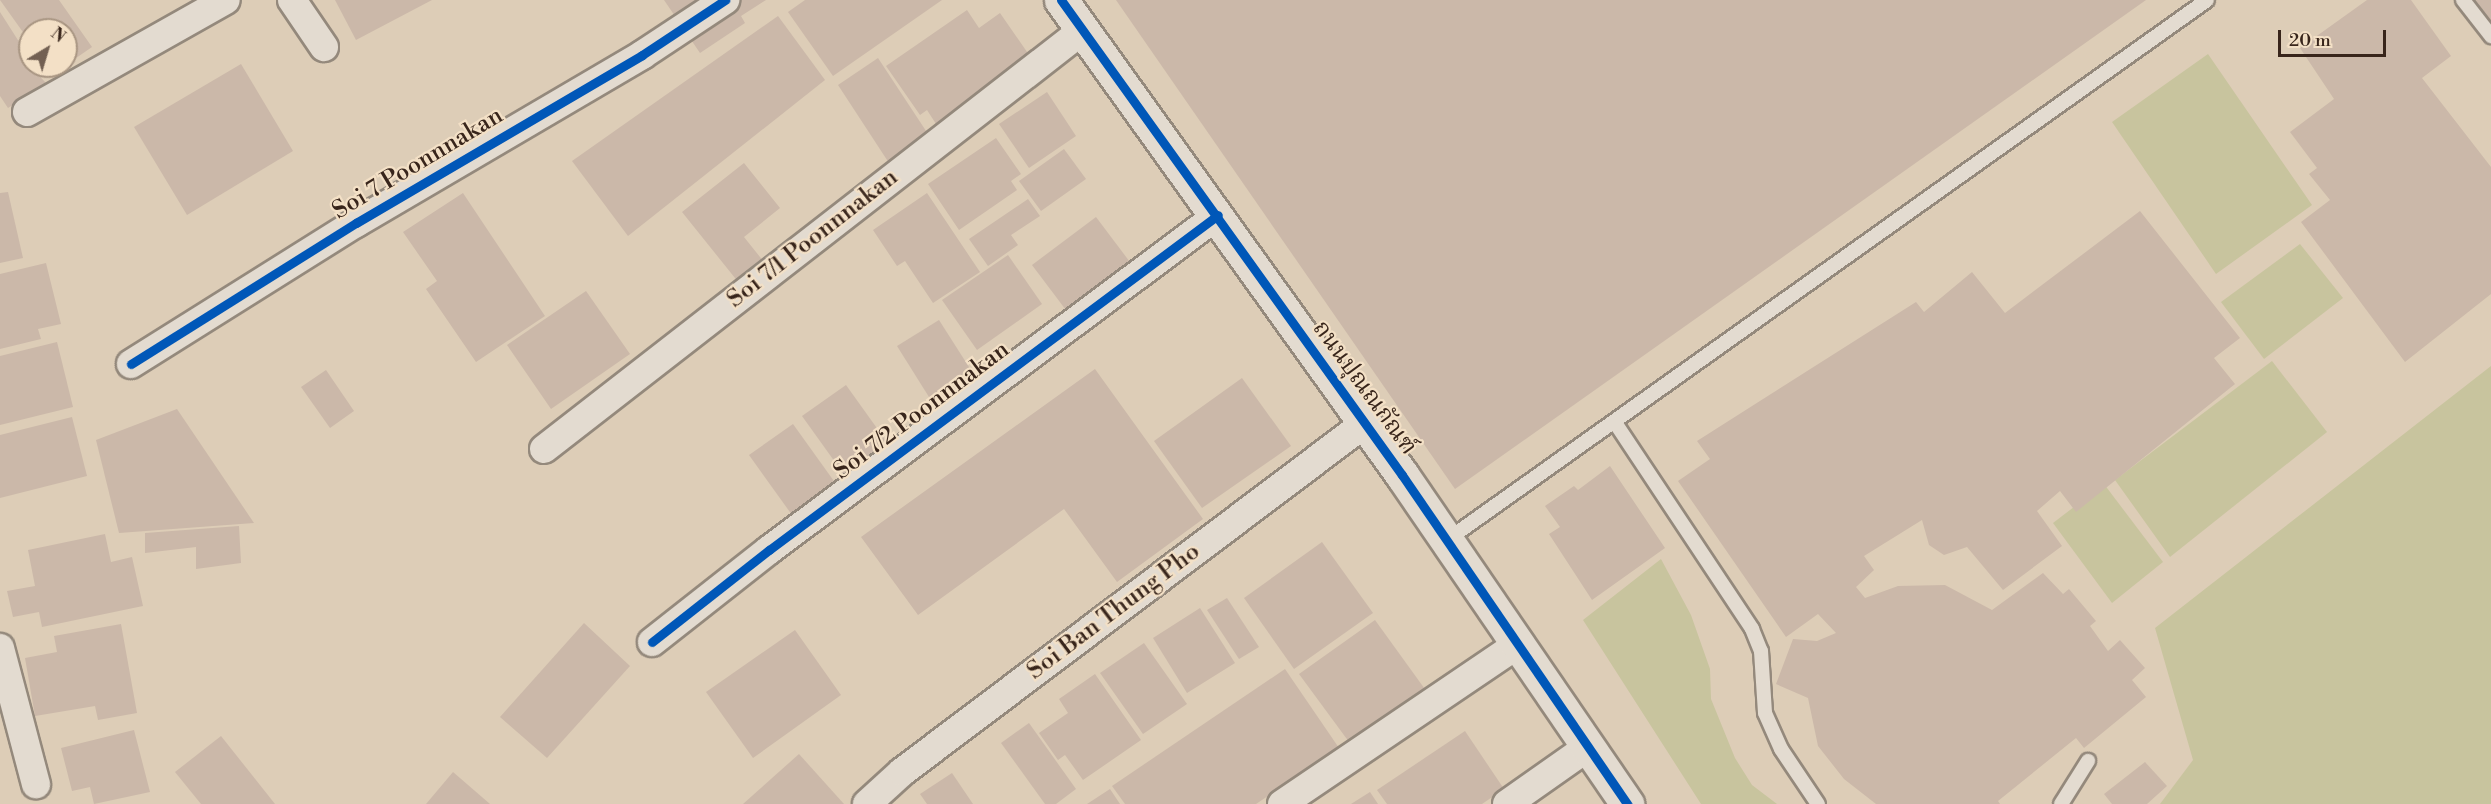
<!DOCTYPE html>
<meta charset="utf-8">
<style>
body{margin:0}
#map{position:relative;width:2491px;height:804px;overflow:hidden;background:#ddcdb7;font-family:"Libre Bodoni","Noto Serif Thai",serif}
div>[style]{position:absolute}
[style*='--x']{left:calc(var(--x)*1px);top:calc(var(--y)*1px);width:calc(var(--w)*1px);rotate:calc(var(--a)*1deg)}
.green>*{inset:0;background:#c8c49e}
.building>*{inset:0;background:#cbb8a9}
.roads{filter:drop-shadow(2px 0 #94897c) drop-shadow(-2px 0 #94897c) drop-shadow(0 2px #94897c) drop-shadow(0 -2px #94897c)}
.lane>*{height:14px;margin:-7px;padding:0 7px;transform-origin:7px;border-radius:7px;background:#e3dbd0}
.street>*{height:28px;margin:-14px;padding:0 14px;transform-origin:14px;border-radius:14px;background:#e3dbd0}
.secondary>*{height:33px;margin:-16.5px;padding:0 16.5px;transform-origin:16.5px;border-radius:16.5px;background:#e3dbd0}
.cycleway>*{height:9px;margin:-4.5px;padding:0 4.5px;transform-origin:4.5px;border-radius:4.5px;background:#0057b8}
span{translate:-50% -50%;white-space:nowrap;text-align:center;line-height:1.15;-webkit-text-stroke:4.5px #f3e0c6;paint-order:stroke}
.street-label{font-size:24px;color:#38251b}
.north{position:absolute;left:18px;top:18px;width:60px;height:60px;box-sizing:border-box;background:#f3e0c6;border:2px solid #a89582;border-radius:50%;rotate:38deg;font-size:16px;font-weight:700;line-height:24px;text-align:center;color:#38251b}
.north::after{content:'';display:block;margin:auto;width:21px;height:27px;background:#726052;clip-path:polygon(50% 0,100% 100%,50% 72%,0 100%)}
.scale{position:absolute;left:2278px;top:30px;width:108px;height:27px;box-sizing:border-box;border:3px solid #38251b;border-top:0;padding-left:8px;font-size:18px;line-height:21px;white-space:nowrap;color:#38251b;-webkit-text-stroke:4px #f3e0c6;paint-order:stroke}
</style>
<div id="map">
<div class="green">
<i style="clip-path:polygon(2208px 54px,2312px 205px,2216px 274px,2112px 122px)"></i>
<i style="clip-path:polygon(2300px 244px,2343px 298px,2264px 359px,2221px 302px)"></i>
<i style="clip-path:polygon(2272px 361px,2327px 432px,2170px 557px,2115px 480px)"></i>
<i style="clip-path:polygon(2491px 366px,2491px 804px,2160px 804px,2193px 760px,2155px 628px)"></i>
<i style="clip-path:polygon(2104px 484px,2163px 562px,2112px 603px,2053px 523px)"></i>
<i style="clip-path:polygon(1661px 559px,1691px 615px,1710px 669px,1711px 699px,1735px 758px,1752px 785px,1777px 804px,1701px 804px,1583px 620px)"></i>
</div>
<div class="building">
<i style="clip-path:polygon(0 0,59px 0,92px 47px,66px 65px,66px 30px,30px 30px,30px 42px)"></i>
<i style="clip-path:polygon(335px 0,432px 0,356px 40px)"></i>
<i style="clip-path:polygon(664px 0,766px 0,741px 16px,745px 23px,700px 53px)"></i>
<i style="clip-path:polygon(805px 0,942px 0,833px 76px,788px 12px)"></i>
<i style="clip-path:polygon(1116px 0,2146px 0,1455px 489px)"></i>
<i style="clip-path:polygon(2367px 0,2411px 0,2451px 56px,2422px 78px,2491px 167px,2491px 294px,2405px 362px,2301px 222px,2330px 200px,2309px 174px,2317px 168px,2290px 132px,2334px 99px,2300px 48px)"></i>
<i style="clip-path:polygon(2473px 0,2491px 0,2491px 26px,2488px 21px)"></i>
<i style="clip-path:polygon(967px 10px,979px 28px,1000px 13px,1034px 62px,938px 127px,927px 110px,920px 115px,886px 66px)"></i>
<i style="clip-path:polygon(0 12px,30px 59px,30px 66px,46px 83px,8px 108px,0 96px)"></i>
<i style="clip-path:polygon(778px 16px,825px 80px,628px 236px,572px 161px)"></i>
<i style="clip-path:polygon(878px 58px,930px 137px,889px 163px,838px 85px)"></i>
<i style="clip-path:polygon(241px 64px,293px 151px,187px 215px,134px 127px)"></i>
<i style="clip-path:polygon(1047px 92px,1076px 136px,1029px 168px,999px 124px)"></i>
<i style="clip-path:polygon(996px 138px,1021px 174px,1011px 181px,1017px 190px,959px 230px,928px 184px)"></i>
<i style="clip-path:polygon(1064px 149px,1086px 179px,1041px 211px,1019px 181px)"></i>
<i style="clip-path:polygon(744px 163px,780px 208px,744px 237px,764px 262px,739px 283px,682px 212px)"></i>
<i style="clip-path:polygon(8px 192px,23px 258px,0 263px,0 193px)"></i>
<i style="clip-path:polygon(463px 193px,545px 316px,476px 362px,426px 289px,437px 281px,403px 232px)"></i>
<i style="clip-path:polygon(927px 193px,980px 272px,933px 303px,905px 261px,897px 266px,873px 230px)"></i>
<i style="clip-path:polygon(1028px 199px,1040px 216px,1011px 235px,1018px 245px,988px 266px,969px 239px)"></i>
<i style="clip-path:polygon(2140px 211px,2240px 338px,2214px 358px,2235px 384px,2076px 512px,2060px 491px,2037px 511px,2062px 546px,2003px 590px,1967px 547px,1944px 555px,1929px 545px,1922px 520px,1864px 556px,1874px 570px,1856px 587px,1865px 598px,1898px 586px,1945px 585px,1992px 610px,2043px 573px,2063px 594px,2069px 589px,2096px 621px,2090px 626px,2108px 651px,2120px 640px,2145px 668px,2132px 680px,2146px 697px,2084px 748px,2076px 738px,1998px 801px,2000px 804px,1876px 804px,1844px 779px,1818px 746px,1808px 698px,1776px 684px,1793px 639px,1817px 641px,1836px 633px,1818px 614px,1786px 637px,1678px 481px,1710px 459px,1697px 441px,1916px 302px,1924px 312px,1972px 272px,2005px 313px)"></i>
<i style="clip-path:polygon(1096px 217px,1148px 286px,1084px 334px,1032px 265px)"></i>
<i style="clip-path:polygon(1008px 255px,1042px 304px,977px 350px,942px 300px)"></i>
<i style="clip-path:polygon(46px 263px,61px 324px,38px 329px,41px 339px,0 349px,0 274px)"></i>
<i style="clip-path:polygon(586px 291px,630px 354px,551px 409px,507px 345px)"></i>
<i style="clip-path:polygon(939px 320px,976px 378px,934px 405px,897px 346px)"></i>
<i style="clip-path:polygon(57px 342px,73px 407px,0 425px,0 356px)"></i>
<i style="clip-path:polygon(1095px 369px,1203px 519px,1117px 582px,1064px 509px,918px 615px,861px 537px)"></i>
<i style="clip-path:polygon(326px 370px,354px 411px,330px 428px,301px 387px)"></i>
<i style="clip-path:polygon(1242px 378px,1291px 446px,1202px 508px,1154px 441px)"></i>
<i style="clip-path:polygon(846px 385px,889px 445px,845px 476px,802px 416px)"></i>
<i style="clip-path:polygon(177px 409px,254px 523px,119px 533px,96px 440px)"></i>
<i style="clip-path:polygon(72px 417px,87px 476px,0 498px,0 435px)"></i>
<i style="clip-path:polygon(793px 424px,836px 484px,792px 515px,749px 455px)"></i>
<i style="clip-path:polygon(1610px 466px,1665px 548px,1592px 600px,1549px 534px,1560px 527px,1545px 506px,1574px 486px,1578px 490px)"></i>
<i style="clip-path:polygon(239px 526px,241px 563px,196px 569px,196px 547px,145px 553px,145px 533px)"></i>
<i style="clip-path:polygon(105px 534px,111px 562px,132px 557px,143px 606px,42px 627px,39px 612px,13px 617px,7px 591px,35px 586px,28px 550px)"></i>
<i style="clip-path:polygon(1322px 542px,1373px 613px,1294px 669px,1244px 598px)"></i>
<i style="clip-path:polygon(1227px 598px,1259px 647px,1239px 659px,1207px 610px)"></i>
<i style="clip-path:polygon(1200px 608px,1235px 663px,1187px 693px,1153px 638px)"></i>
<i style="clip-path:polygon(1375px 620px,1427px 692px,1352px 746px,1299px 674px)"></i>
<i style="clip-path:polygon(584px 623px,630px 666px,547px 758px,500px 717px)"></i>
<i style="clip-path:polygon(121px 624px,137px 713px,98px 720px,95px 706px,35px 716px,25px 658px,57px 652px,54px 636px)"></i>
<i style="clip-path:polygon(795px 630px,841px 695px,753px 758px,706px 692px)"></i>
<i style="clip-path:polygon(1144px 643px,1187px 704px,1143px 734px,1100px 673px)"></i>
<i style="clip-path:polygon(1285px 669px,1339px 748px,1256px 804px,1125px 804px,1112px 786px)"></i>
<i style="clip-path:polygon(1095px 674px,1141px 740px,1083px 780px,1065px 755px,1058px 760px,1039px 733px,1068px 713px,1059px 699px)"></i>
<i style="clip-path:polygon(1029px 723px,1076px 789px,1056px 804px,1045px 804px,1001px 743px)"></i>
<i style="clip-path:polygon(134px 730px,150px 792px,94px 804px,90px 787px,72px 791px,61px 748px)"></i>
<i style="clip-path:polygon(1465px 731px,1504px 789px,1482px 804px,1387px 804px,1377px 790px)"></i>
<i style="clip-path:polygon(221px 736px,275px 804px,201px 804px,175px 772px)"></i>
<i style="clip-path:polygon(799px 754px,844px 804px,743px 804px)"></i>
<i style="clip-path:polygon(2145px 762px,2167px 786px,2147px 804px,2112px 804px,2104px 794px)"></i>
<i style="clip-path:polygon(453px 772px,490px 804px,426px 804px)"></i>
<i style="clip-path:polygon(952px 773px,973px 804px,927px 804px,920px 794px)"></i>
<i style="clip-path:polygon(1110px 789px,1120px 804px,1087px 804px)"></i>
<i style="clip-path:polygon(1370px 792px,1378px 804px,1351px 804px)"></i>
</div>
<div class="roads">
<div class="lane">
<i style="--x:2463;--y:0;--w:46;--a:52.1"></i>
<i style="--x:1616;--y:424;--w:246;--a:56.4"></i>
<i style="--x:1752;--y:629;--w:24;--a:68"></i>
<i style="--x:1761;--y:651;--w:62;--a:86.3"></i>
<i style="--x:1765;--y:713;--w:39;--a:66"></i>
<i style="--x:1781;--y:749;--w:66;--a:56.1"></i>
<i style="--x:1447;--y:540;--w:932;--a:-35.39"></i>
<i style="--x:2061;--y:804;--w:51;--a:-57.9"></i>
</div>
<div class="street">
<i style="--x:292;--y:0;--w:57;--a:55.8"></i>
<i style="--x:27;--y:112;--w:228;--a:-29.4"></i>
<i style="--x:131;--y:364;--w:266;--a:-32.1"></i>
<i style="--x:356;--y:223;--w:332;--a:-30.4"></i>
<i style="--x:642;--y:55;--w:100;--a:-33.5"></i>
<i style="--x:544;--y:449;--w:683;--a:-37.86"></i>
<i style="--x:652;--y:642;--w:149;--a:-38.2"></i>
<i style="--x:769;--y:550;--w:560;--a:-36.73"></i>
<i style="--x:0;--y:648;--w:141;--a:75.2"></i>
<i style="--x:867;--y:804;--w:47;--a:-42.4"></i>
<i style="--x:902;--y:772;--w:578;--a:-36.99"></i>
<i style="--x:1282;--y:804;--w:287;--a:-34.1"></i>
<i style="--x:1507;--y:804;--w:99;--a:-35.1"></i>
</div>
<div class="secondary">
<i style="--x:1061;--y:0;--w:585;--a:54.33"></i>
<i style="--x:1402;--y:475;--w:399;--a:55.6"></i>
</div>
</div>
<div class="cycleway">
<i style="--x:1061;--y:0;--w:585;--a:54.33"></i>
<i style="--x:1402;--y:475;--w:399;--a:55.6"></i>
<i style="--x:131;--y:364;--w:266;--a:-32.1"></i>
<i style="--x:356;--y:223;--w:332;--a:-30.4"></i>
<i style="--x:642;--y:55;--w:100;--a:-33.5"></i>
<i style="--x:652;--y:642;--w:149;--a:-38.2"></i>
<i style="--x:769;--y:550;--w:560;--a:-36.73"></i>
</div>
<div class="street-label">
<span style="left:418px;top:164px;rotate:-31deg">Soi 7 Poonnnakan</span>
<span style="left:813px;top:239px;rotate:-38deg">Soi 7/1 Poonnnakan</span>
<span style="left:1364px;top:388px;rotate:54deg">ถนนปุณณกัณฑ์</span>
<span style="left:922px;top:411px;rotate:-37deg">Soi 7/2 Poonnnakan</span>
<span style="left:1114px;top:612px;rotate:-37deg">Soi Ban Thung Pho</span>
</div>
<div class="north">N</div>
<div class="scale">20 m</div>
</div>
